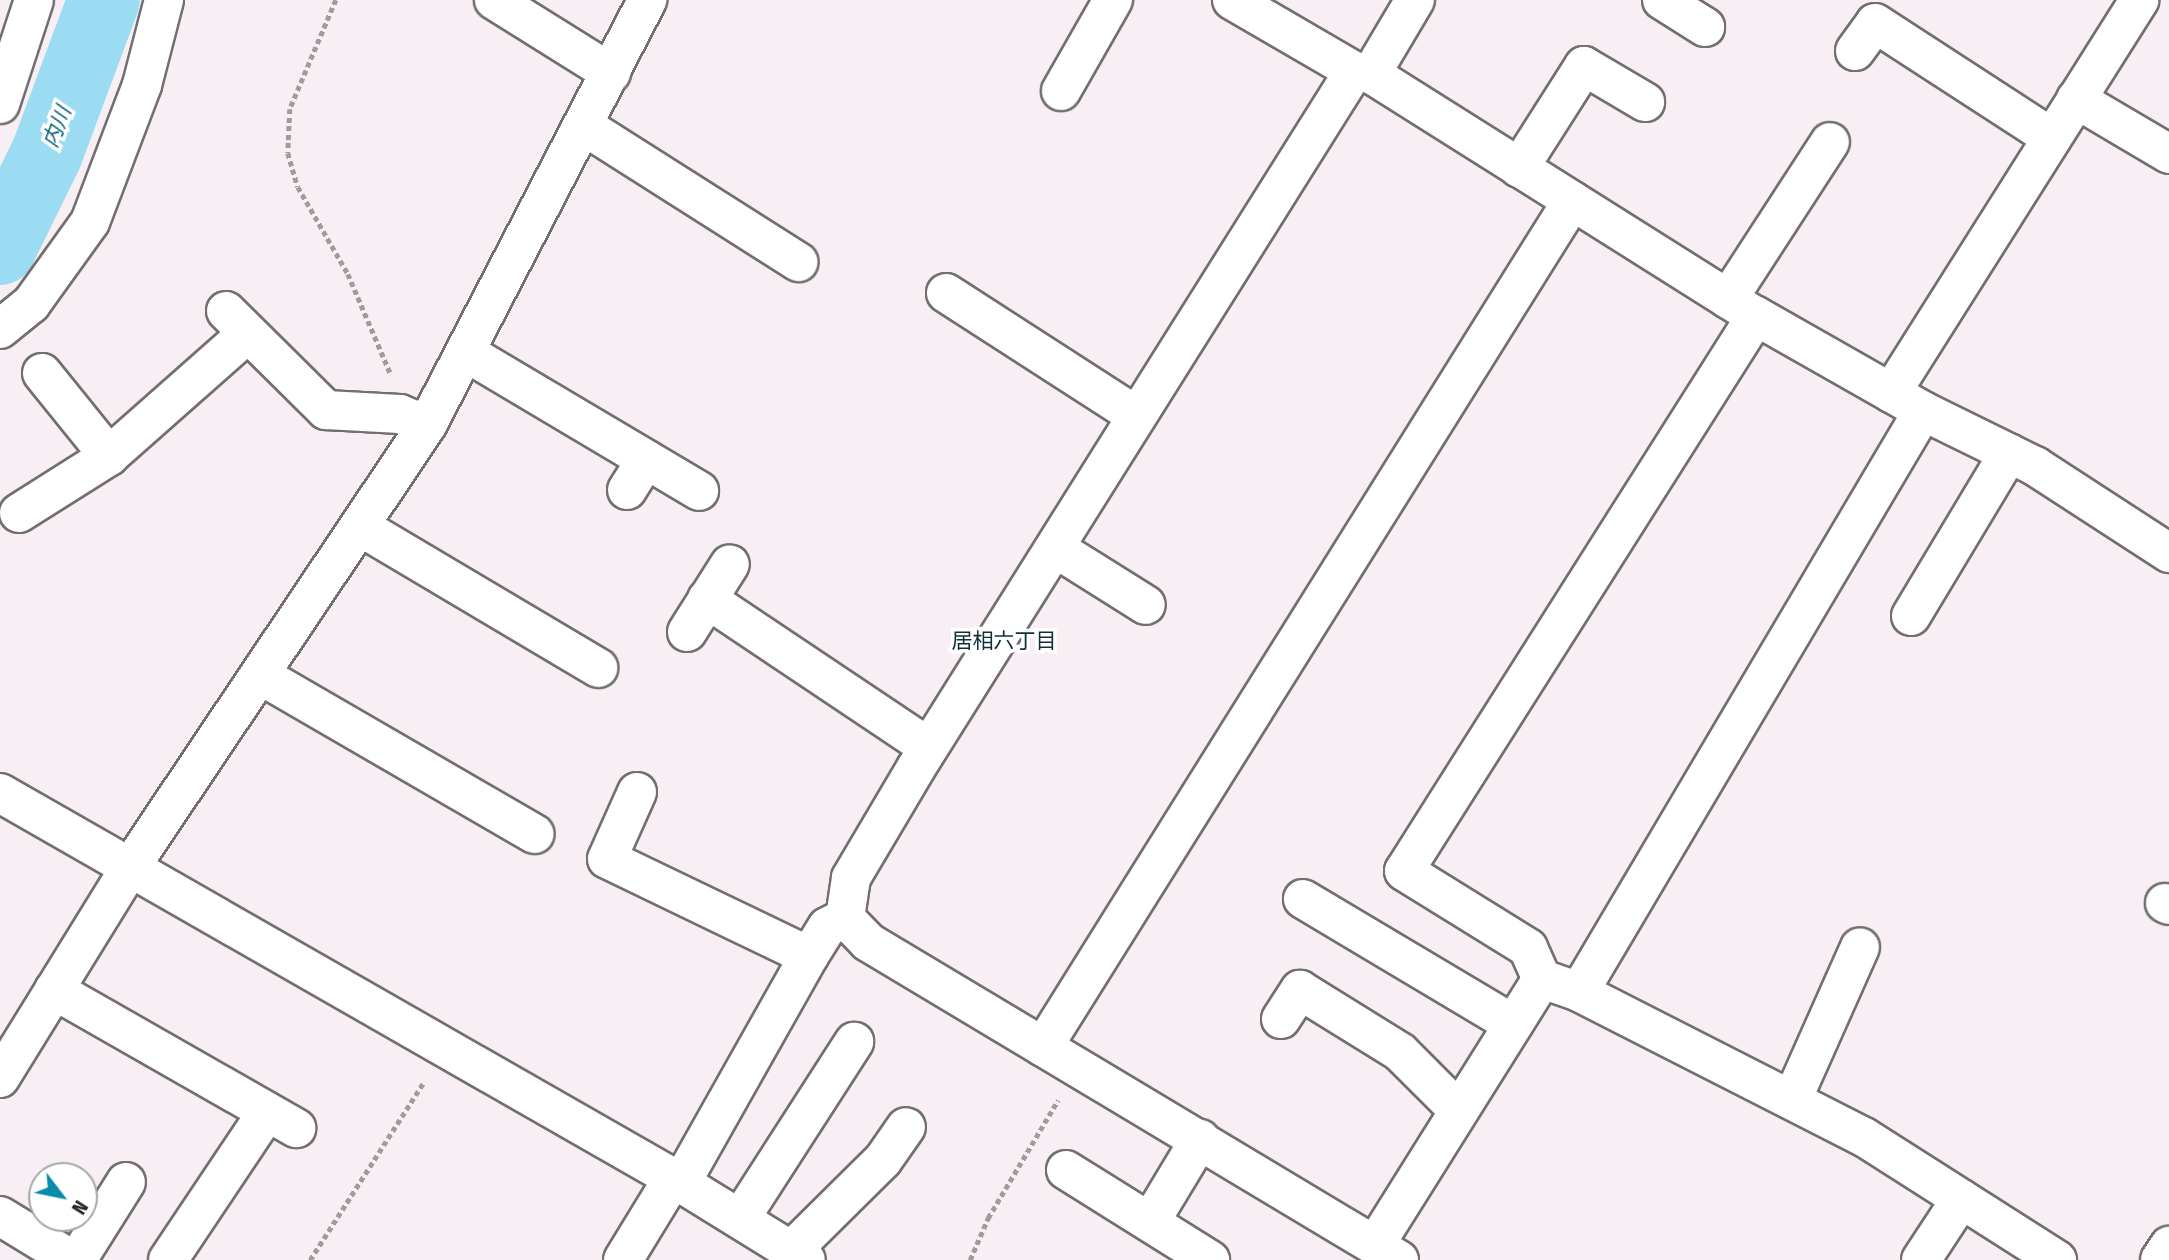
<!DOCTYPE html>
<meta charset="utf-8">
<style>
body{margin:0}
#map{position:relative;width:2169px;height:1260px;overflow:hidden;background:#f7eff3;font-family:"Fira Sans Condensed","Noto Sans JP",sans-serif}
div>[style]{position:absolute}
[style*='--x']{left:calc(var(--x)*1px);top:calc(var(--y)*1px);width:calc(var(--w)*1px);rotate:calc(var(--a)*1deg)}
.river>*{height:72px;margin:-36px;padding:0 36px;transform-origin:36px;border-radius:36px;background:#9bdcf2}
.path>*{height:4.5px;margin-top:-2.25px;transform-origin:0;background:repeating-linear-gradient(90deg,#a19b9e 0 5px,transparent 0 8.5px)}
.roads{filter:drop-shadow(2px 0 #756e71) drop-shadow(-2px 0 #756e71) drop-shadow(0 2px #756e71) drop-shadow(0 -2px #756e71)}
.minor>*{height:38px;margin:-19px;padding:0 19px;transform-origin:19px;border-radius:19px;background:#fff}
span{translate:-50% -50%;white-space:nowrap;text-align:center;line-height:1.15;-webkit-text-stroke:7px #fff;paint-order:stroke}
.water-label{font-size:21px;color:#066077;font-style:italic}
.neighbourhood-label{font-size:21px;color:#102e38}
.north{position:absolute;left:28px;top:1162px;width:70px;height:70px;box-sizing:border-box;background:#fff;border:2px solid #a8a7a7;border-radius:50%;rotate:122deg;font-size:19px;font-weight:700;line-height:28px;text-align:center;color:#252223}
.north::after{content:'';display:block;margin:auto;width:24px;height:32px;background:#088cac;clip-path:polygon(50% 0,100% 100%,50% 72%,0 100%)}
</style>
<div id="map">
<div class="river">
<i style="--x:0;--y:249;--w:107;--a:-63.9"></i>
<i style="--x:47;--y:153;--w:163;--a:-69.6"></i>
</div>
<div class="path">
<i style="--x:336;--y:0;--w:118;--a:112.9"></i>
<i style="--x:290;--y:109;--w:44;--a:92.6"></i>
<i style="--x:288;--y:153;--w:35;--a:74"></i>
<i style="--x:298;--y:187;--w:100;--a:60.1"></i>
<i style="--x:348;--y:274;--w:110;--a:66.9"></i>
<i style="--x:310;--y:1260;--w:211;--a:-57.4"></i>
<i style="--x:970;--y:1260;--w:46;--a:-66.8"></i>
<i style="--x:988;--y:1218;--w:137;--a:-59.3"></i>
</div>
<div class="roads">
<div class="minor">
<i style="--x:494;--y:0;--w:138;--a:32"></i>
<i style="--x:1232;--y:0;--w:141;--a:30.2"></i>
<i style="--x:1354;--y:71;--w:17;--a:10"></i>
<i style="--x:1371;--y:74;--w:455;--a:32.2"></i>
<i style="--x:1756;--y:316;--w:192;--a:29.6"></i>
<i style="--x:1923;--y:411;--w:125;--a:26.2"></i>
<i style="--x:2035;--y:466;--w:160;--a:33"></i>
<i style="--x:1662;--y:0;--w:51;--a:32.1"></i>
<i style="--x:1855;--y:51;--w:34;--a:-54"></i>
<i style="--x:1875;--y:23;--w:211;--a:33"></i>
<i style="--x:1354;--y:71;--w:823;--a:122.15"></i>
<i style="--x:916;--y:768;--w:128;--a:120.6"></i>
<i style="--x:851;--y:878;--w:40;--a:98.5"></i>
<i style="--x:845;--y:918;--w:33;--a:46"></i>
<i style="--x:868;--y:942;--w:619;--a:30.92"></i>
<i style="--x:1371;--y:74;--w:86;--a:-59.3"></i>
<i style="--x:1061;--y:91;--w:105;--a:-60.3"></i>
<i style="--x:2076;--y:99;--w:108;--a:30.6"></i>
<i style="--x:0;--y:104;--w:109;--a:-71.9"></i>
<i style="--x:584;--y:126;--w:254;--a:32.4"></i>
<i style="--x:1519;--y:168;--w:121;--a:-57.5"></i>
<i style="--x:1584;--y:66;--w:71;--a:30.5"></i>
<i style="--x:946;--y:293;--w:227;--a:32.8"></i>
<i style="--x:1728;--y:299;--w:187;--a:-57"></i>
<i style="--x:226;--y:311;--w:141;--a:44.7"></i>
<i style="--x:326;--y:410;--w:74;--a:3.1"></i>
<i style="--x:400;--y:414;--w:29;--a:22"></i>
<i style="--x:1756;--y:316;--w:657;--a:122.38"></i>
<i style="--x:1404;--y:871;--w:146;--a:31.8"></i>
<i style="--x:1528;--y:948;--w:34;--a:66"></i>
<i style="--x:1542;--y:979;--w:39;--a:19"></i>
<i style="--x:1579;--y:992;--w:320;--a:27"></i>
<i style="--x:1864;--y:1137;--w:229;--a:32.5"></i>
<i style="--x:0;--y:329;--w:40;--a:-39"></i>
<i style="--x:31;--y:304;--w:101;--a:-54.3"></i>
<i style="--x:90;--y:222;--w:147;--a:-69.2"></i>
<i style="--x:142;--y:85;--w:88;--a:-75.5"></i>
<i style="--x:467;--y:353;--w:270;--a:30.7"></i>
<i style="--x:42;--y:373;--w:107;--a:51.1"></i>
<i style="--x:1891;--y:393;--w:465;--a:-57.7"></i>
<i style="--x:627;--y:490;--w:36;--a:-58"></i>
<i style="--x:19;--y:513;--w:107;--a:-32.3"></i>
<i style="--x:109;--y:456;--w:184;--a:-41.5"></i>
<i style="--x:361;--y:527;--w:276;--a:30.7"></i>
<i style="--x:1055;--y:548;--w:107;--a:32.1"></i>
<i style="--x:707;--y:599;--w:266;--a:33.8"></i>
<i style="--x:1911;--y:616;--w:190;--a:-59"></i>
<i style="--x:687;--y:632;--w:80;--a:-57.7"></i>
<i style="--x:262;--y:676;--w:315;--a:30.1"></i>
<i style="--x:637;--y:792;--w:73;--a:114.1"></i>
<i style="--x:607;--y:859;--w:224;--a:25.7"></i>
<i style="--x:0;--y:793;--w:775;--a:29.77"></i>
<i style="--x:673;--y:1178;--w:156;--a:31.7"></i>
<i style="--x:1303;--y:899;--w:244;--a:30.8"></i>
<i style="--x:2165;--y:903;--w:4;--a:27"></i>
<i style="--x:54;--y:990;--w:279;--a:29.7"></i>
<i style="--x:1579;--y:992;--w:675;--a:-59.37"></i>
<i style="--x:1281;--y:1019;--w:35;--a:-57"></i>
<i style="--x:1300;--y:990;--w:118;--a:31.8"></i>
<i style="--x:1400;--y:1052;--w:83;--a:45"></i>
<i style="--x:1043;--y:1047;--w:998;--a:-57.98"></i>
<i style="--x:0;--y:1078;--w:246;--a:-58.3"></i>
<i style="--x:129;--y:869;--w:535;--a:-56.13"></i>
<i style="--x:427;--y:425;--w:479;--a:-62.6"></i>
<i style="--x:1792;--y:1100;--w:167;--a:-66"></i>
<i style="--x:1066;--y:1170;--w:170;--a:32"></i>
<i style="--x:681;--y:1183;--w:261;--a:-60.6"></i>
<i style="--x:809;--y:956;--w:34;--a:-58"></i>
<i style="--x:827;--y:927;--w:20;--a:-27"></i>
<i style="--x:0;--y:1216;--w:84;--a:31.4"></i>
<i style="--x:740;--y:1219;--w:211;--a:-57.2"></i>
<i style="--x:1150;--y:1222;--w:97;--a:-58.9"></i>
<i style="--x:1375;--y:1245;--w:314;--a:-57.9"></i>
<i style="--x:791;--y:1251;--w:129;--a:-44.7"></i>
<i style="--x:883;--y:1160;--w:40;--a:-55.1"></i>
<i style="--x:77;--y:1260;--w:92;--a:-57.9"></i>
<i style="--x:168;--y:1260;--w:178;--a:-56.2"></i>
<i style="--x:623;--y:1260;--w:96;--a:-58.6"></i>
<i style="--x:1921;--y:1260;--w:73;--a:-56.7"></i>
<i style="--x:2160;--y:1260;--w:17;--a:-57"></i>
</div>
</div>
<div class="water-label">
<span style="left:57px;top:127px;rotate:-69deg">内川</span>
</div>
<div class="neighbourhood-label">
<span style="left:1004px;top:641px">居相六丁目</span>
</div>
<div class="north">N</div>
</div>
